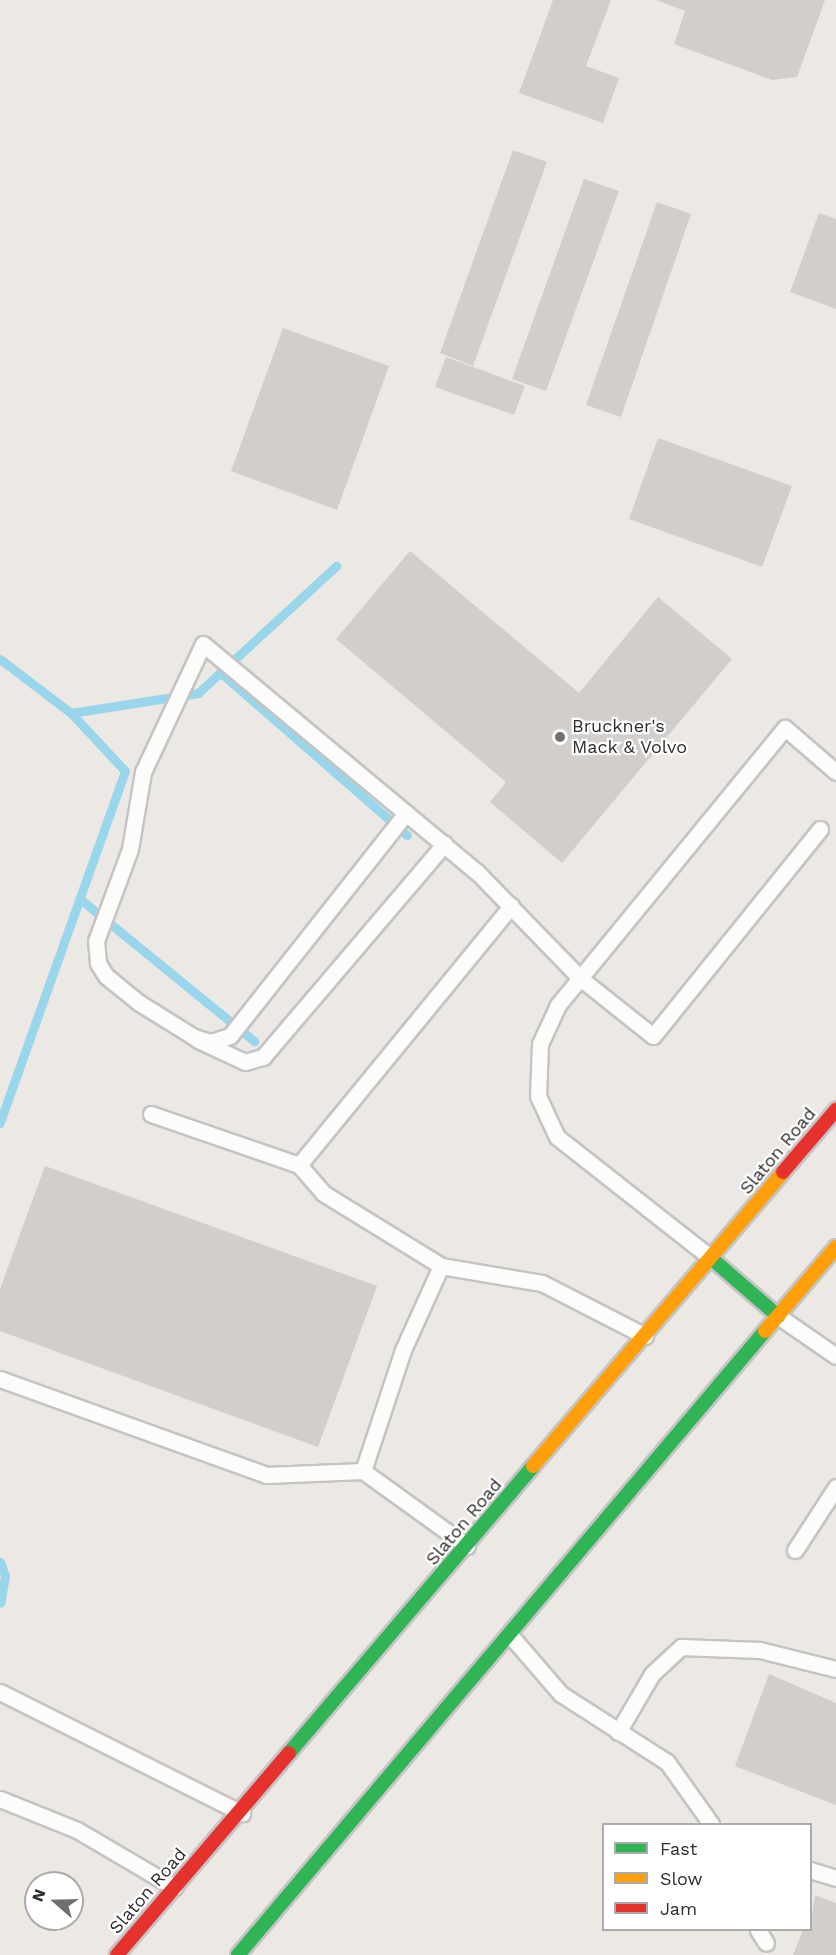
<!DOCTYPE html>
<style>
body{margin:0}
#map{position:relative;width:836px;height:1955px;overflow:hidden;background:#ece8e4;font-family:"Work Sans",sans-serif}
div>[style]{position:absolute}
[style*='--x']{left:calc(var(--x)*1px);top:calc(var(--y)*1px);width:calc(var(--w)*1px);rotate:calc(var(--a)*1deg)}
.stream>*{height:9px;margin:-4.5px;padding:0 4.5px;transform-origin:4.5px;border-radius:4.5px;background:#99d6ec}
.building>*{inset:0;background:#d1cecb}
.roads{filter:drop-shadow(2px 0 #c5c4c5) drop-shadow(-2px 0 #c5c4c5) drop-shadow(0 2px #c5c4c5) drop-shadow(0 -2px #c5c4c5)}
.lane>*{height:15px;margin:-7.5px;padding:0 7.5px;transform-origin:7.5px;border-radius:7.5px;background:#fcfcfb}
.fast>*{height:14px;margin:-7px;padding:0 7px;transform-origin:7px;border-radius:7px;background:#30b455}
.slow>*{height:14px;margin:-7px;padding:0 7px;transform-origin:7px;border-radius:7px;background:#ff9f0a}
.jam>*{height:14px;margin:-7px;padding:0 7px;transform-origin:7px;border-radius:7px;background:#e5322d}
.dots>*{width:16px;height:16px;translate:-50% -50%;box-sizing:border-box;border:3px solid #fff;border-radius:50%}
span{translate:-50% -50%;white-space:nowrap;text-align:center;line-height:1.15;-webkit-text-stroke:4.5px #fff;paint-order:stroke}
.poi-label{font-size:18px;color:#2e2e2e}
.left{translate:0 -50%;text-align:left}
.street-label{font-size:18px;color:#2e2e2e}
.legend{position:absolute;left:602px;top:1823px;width:210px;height:108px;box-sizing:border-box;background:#fff;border:2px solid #ababab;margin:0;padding:8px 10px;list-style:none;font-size:18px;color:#2e2e2e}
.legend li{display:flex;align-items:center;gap:12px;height:30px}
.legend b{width:30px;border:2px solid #ababab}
.north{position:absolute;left:24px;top:1871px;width:60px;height:60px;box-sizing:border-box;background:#fff;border:2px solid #ababab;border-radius:50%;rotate:290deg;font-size:16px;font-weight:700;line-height:24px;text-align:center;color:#2e2e2e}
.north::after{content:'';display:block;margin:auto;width:21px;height:27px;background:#706f6e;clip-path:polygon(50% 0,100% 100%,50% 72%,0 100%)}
</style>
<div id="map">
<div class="stream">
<i style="--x:0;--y:659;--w:89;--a:37.3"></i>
<i style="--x:71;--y:713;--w:79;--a:47"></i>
<i style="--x:125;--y:771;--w:374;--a:109.6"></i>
<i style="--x:220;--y:672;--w:248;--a:41.1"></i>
<i style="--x:71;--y:713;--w:129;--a:-8.9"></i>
<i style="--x:198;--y:693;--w:188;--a:-42.6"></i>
<i style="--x:80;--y:899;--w:225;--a:39.2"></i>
<i style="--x:0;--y:1562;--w:15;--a:70"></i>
<i style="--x:5;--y:1576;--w:27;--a:100"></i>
</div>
<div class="building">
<i style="clip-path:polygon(553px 0,611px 0,586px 66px,619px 78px,603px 123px,519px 93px)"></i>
<i style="clip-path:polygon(656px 0,825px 0,797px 77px,772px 80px,674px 44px,685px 11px)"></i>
<i style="clip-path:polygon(513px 150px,547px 162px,473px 366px,440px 353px)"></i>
<i style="clip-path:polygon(584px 179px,619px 191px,546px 391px,512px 379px)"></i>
<i style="clip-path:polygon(657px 202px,691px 214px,621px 417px,586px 405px)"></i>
<i style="clip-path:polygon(819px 213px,836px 219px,836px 309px,790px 292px)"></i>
<i style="clip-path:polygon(283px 328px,389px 366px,337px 510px,231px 471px)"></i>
<i style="clip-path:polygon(446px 357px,525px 386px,514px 415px,435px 387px)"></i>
<i style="clip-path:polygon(658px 438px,792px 486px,762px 567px,629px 519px)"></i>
<i style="clip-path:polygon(410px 551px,579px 693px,658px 597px,732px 659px,562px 863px,490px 802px,506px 782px,336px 639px)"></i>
<i style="clip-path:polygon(45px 1166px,377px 1286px,318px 1447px,0 1331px,0 1289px)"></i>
<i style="clip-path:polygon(769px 1674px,836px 1703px,836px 1805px,735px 1766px)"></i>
<i style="clip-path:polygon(815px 1895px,836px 1903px,836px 1955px,793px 1955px,803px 1930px,810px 1930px)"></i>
</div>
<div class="roads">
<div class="lane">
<i style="--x:406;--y:813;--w:284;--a:128.3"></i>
<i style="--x:230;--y:1036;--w:21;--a:163"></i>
<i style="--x:210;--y:1042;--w:17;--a:-163"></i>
<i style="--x:194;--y:1037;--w:66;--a:-148"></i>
<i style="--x:138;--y:1002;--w:41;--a:-140.9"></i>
<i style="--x:106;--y:976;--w:15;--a:-122"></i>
<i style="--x:98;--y:963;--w:22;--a:-95"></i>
<i style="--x:96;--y:941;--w:98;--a:-69.7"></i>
<i style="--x:130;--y:849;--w:78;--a:-80.4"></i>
<i style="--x:143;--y:772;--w:141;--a:-64.9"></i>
<i style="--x:203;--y:644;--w:356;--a:39.8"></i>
<i style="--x:477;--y:872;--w:148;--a:45.8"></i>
<i style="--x:580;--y:978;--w:93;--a:38.5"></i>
<i style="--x:653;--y:1036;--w:266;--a:-51.1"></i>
<i style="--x:198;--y:1040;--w:52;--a:25.1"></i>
<i style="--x:245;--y:1062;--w:19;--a:-16"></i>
<i style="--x:263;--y:1057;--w:280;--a:-49.6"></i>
<i style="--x:151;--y:1114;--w:157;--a:19"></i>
<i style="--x:299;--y:1165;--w:37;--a:49"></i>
<i style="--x:323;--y:1193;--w:139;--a:31.7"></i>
<i style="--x:299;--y:1165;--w:335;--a:-50.7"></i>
<i style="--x:711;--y:1258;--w:196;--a:-141.8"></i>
<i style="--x:557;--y:1137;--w:45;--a:-114.9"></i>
<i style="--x:538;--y:1096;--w:52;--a:-87.8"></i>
<i style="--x:540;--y:1044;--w:43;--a:-65.2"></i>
<i style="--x:558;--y:1005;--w:358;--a:-50.7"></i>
<i style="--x:785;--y:728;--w:67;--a:40.8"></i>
<i style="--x:778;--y:1316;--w:70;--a:34.6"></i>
<i style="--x:0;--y:1379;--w:283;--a:19.8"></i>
<i style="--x:266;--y:1475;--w:97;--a:-2.4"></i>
<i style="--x:467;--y:1546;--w:128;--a:-144.2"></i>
<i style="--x:363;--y:1471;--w:127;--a:-71.7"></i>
<i style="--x:403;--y:1350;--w:92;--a:-65.7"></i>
<i style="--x:441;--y:1266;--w:102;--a:9.6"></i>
<i style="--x:542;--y:1283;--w:116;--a:27.2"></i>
<i style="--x:795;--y:1550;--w:75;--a:-56.9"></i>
<i style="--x:510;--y:1635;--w:78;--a:49.2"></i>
<i style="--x:561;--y:1694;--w:126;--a:32.7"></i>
<i style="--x:667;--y:1762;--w:76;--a:54.6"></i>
<i style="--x:0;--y:1692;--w:271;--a:26.6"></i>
<i style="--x:618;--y:1732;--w:67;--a:-59.6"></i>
<i style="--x:652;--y:1674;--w:40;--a:-43"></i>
<i style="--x:681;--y:1647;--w:79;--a:2.2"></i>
<i style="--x:760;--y:1650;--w:78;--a:14"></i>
<i style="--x:0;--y:1799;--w:83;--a:21.9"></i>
<i style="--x:77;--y:1830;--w:113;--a:30.4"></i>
<i style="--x:810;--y:1870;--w:27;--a:17"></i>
<i style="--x:758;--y:1930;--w:15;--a:58"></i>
</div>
<div class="fast">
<i style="--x:711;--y:1258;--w:89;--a:40.9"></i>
<i style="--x:289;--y:1753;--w:377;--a:-49.6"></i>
<i style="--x:238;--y:1955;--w:817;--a:-49.82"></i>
</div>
<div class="slow">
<i style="--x:765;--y:1331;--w:110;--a:-49.8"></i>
<i style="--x:533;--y:1466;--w:386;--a:-49.6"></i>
</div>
<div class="jam">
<i style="--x:783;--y:1172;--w:82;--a:-49.5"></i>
<i style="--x:117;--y:1955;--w:265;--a:-49.6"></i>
</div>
</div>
<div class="dots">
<i style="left:560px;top:737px;background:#706f6e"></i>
</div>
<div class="poi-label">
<span class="left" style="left:572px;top:737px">Bruckner's<br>Mack &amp; Volvo</span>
</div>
<div class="street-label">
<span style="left:778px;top:1151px;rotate:-50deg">Slaton Road</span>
<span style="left:464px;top:1522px;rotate:-50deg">Slaton Road</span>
<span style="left:148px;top:1891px;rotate:-49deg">Slaton Road</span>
</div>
<ul class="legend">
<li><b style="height:8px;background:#30b455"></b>Fast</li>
<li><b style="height:8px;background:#ff9f0a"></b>Slow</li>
<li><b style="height:8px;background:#e5322d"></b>Jam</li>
</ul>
<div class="north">N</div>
</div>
